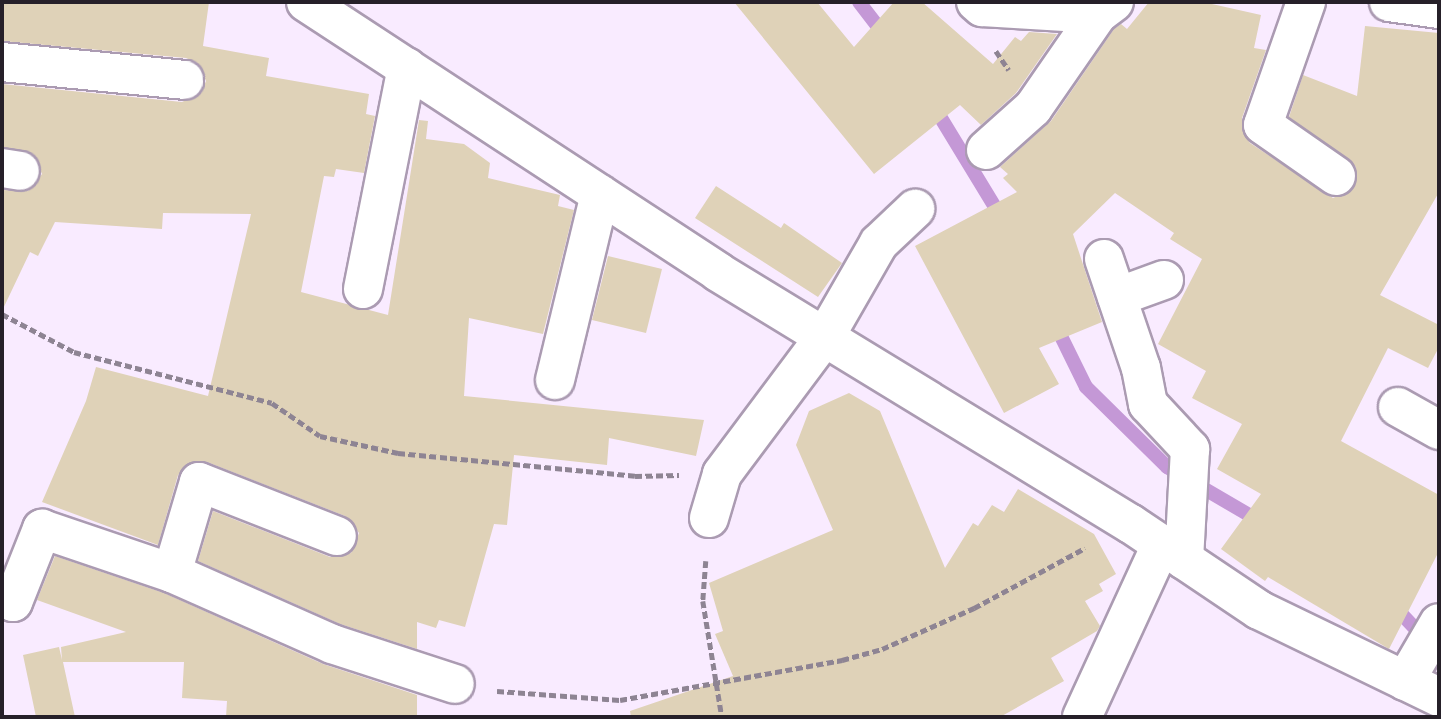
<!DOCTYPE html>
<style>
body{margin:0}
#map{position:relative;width:1441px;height:719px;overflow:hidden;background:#f9ebff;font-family:Merriweather,serif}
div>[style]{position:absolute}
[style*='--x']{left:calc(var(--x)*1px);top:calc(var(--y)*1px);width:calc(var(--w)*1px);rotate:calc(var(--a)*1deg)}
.stream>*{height:14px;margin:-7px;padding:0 7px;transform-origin:7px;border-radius:7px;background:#c498d6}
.building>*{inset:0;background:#dfd2b8}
.path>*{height:4.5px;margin-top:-2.25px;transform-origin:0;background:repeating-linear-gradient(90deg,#8e8493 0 7px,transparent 0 10.5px)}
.roads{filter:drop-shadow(2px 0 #ab9bb2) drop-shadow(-2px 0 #ab9bb2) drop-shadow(0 2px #ab9bb2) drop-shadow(0 -2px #ab9bb2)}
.minor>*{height:38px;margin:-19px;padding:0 19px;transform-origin:19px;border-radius:19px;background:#fff}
span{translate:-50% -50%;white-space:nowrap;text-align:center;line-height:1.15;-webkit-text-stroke:5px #fff;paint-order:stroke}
.frame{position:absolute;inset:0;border:4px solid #262029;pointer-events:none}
</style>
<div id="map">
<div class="stream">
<i style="--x:859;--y:2;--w:44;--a:52.4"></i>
<i style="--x:933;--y:105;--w:135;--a:58.7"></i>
<i style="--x:1054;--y:322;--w:72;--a:63.8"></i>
<i style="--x:1086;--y:387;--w:114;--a:44.6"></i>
<i style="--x:1167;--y:467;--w:109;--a:30.3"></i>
<i style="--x:1393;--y:605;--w:50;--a:46.6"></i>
</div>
<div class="building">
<i style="clip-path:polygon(2px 2px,209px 2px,203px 46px,269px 58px,266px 76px,369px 94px,366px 114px,375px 116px,364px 173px,336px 169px,334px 177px,324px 176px,301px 292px,388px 315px,419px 120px,428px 121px,426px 139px,464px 144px,490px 163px,488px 178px,560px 195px,558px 206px,574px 210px,543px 334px,469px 318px,464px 396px,704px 420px,696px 456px,609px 438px,607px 465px,514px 455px,507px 525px,494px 524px,465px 627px,439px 620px,436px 628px,417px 622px,417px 649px,340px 624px,198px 561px,213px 511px,330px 557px,351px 553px,359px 533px,345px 516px,207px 462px,194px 461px,178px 475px,158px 545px,42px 502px,86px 401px,96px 367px,208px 396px,251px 214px,163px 213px,162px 229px,55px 222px,38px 256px,30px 252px,2px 311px,2px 190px,28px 191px,42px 174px,33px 154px,2px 147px,2px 84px,182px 102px,201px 93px,206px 81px,197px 63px,186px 58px,2px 41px)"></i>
<i style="clip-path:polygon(734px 2px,817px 2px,854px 47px,894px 2px,922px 2px,993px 64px,1015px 37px,1021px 41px,1029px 32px,1057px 34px,1016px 93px,981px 125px,960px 105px,874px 174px)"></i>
<i style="clip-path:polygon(1149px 2px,1203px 2px,1261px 15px,1254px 48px,1266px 50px,1242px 118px,1243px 132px,1250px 143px,1333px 198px,1353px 189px,1356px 167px,1289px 117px,1303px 75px,1357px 96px,1365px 26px,1439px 33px,1439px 192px,1380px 295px,1439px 325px,1439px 347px,1428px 368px,1388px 348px,1341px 441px,1439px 495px,1439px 551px,1389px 649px,1268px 577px,1265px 581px,1221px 549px,1261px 494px,1217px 469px,1242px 424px,1192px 398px,1206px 371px,1158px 344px,1202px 259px,1170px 239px,1174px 233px,1115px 193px,1073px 234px,1102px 322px,1039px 348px,1059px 384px,1004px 413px,915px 246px,1017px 192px,1003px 178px,1008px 174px,1000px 167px,1051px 121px,1114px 29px,1121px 24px,1127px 29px)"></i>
<i style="clip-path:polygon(716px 186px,781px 228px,784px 223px,842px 263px,818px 297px,695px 218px)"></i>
<i style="clip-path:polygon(608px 256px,662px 269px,646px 333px,592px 320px)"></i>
<i style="clip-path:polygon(849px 393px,880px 411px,945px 568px,973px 523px,978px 526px,992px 505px,1004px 512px,1018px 489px,1094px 534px,1116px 574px,1099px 584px,1103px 591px,1085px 601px,1100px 626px,1097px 631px,1051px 658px,1064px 681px,1000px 717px,631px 717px,630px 711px,733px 676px,715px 634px,723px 631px,709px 583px,833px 530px,796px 445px,809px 411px)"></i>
<i style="clip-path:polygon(55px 556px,164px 593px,323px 664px,417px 695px,417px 717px,226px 717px,227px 701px,182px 698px,184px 662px,63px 662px,75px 717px,36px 717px,23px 655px,59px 647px,62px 660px,61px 647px,126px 632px,37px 600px)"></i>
</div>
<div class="path">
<i style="--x:996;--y:51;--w:23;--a:56"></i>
<i style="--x:2;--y:314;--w:81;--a:27.8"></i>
<i style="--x:74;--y:352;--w:204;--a:14.4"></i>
<i style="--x:272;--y:403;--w:58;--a:34.5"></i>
<i style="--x:320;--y:436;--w:80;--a:12.3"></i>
<i style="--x:398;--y:453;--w:238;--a:5.5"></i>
<i style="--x:635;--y:476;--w:44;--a:-1.3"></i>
<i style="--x:706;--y:561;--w:40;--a:94.3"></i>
<i style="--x:703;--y:601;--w:118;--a:80.7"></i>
<i style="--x:497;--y:691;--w:123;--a:4.2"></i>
<i style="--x:620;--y:700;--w:226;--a:-10.2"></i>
<i style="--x:842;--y:660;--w:41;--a:-15.4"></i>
<i style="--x:882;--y:649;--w:101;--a:-24"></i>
<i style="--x:974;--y:608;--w:126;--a:-28.4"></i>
</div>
<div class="roads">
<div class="minor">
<i style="--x:306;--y:2;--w:493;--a:33.2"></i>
<i style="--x:718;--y:272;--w:484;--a:31.4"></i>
<i style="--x:1131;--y:524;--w:154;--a:33.9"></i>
<i style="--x:1259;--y:610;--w:200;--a:25.8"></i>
<i style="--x:976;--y:2;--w:8;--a:40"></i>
<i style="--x:982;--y:7;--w:116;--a:3.5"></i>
<i style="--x:1306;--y:2;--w:130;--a:109.3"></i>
<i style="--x:1263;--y:125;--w:89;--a:34.9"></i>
<i style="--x:1389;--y:2;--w:50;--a:8"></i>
<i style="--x:2;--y:62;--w:183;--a:5.6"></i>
<i style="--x:986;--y:150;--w:63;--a:-41.8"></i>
<i style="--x:1033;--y:108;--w:114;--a:-55.3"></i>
<i style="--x:1098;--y:14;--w:20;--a:-37"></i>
<i style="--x:2;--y:168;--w:18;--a:9"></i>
<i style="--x:1104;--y:259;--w:115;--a:71.3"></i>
<i style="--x:1141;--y:368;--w:37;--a:79"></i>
<i style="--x:1148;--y:404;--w:62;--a:47"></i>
<i style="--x:1190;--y:449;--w:111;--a:93.1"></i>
<i style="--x:363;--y:289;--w:226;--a:-78.8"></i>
<i style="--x:1117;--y:297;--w:50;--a:-19.9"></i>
<i style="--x:555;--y:380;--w:191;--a:-76.4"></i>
<i style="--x:1398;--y:407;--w:47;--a:29.3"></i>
<i style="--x:709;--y:518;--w:46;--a:-73.5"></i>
<i style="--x:722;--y:474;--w:174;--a:-53.2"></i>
<i style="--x:826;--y:335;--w:106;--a:-60.1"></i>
<i style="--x:879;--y:243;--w:50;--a:-43.4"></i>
<i style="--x:172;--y:573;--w:95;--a:-73.5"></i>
<i style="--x:199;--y:482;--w:148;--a:21.4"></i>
<i style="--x:2;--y:597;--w:12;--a:24"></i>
<i style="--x:13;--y:602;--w:79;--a:-68.3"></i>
<i style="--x:42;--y:529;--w:137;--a:18.7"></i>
<i style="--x:172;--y:573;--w:175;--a:23.9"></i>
<i style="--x:332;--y:644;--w:129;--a:18"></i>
<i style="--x:1405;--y:681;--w:67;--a:-59.6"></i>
<i style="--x:1082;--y:717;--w:189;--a:-65.3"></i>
</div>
</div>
<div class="frame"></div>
</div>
